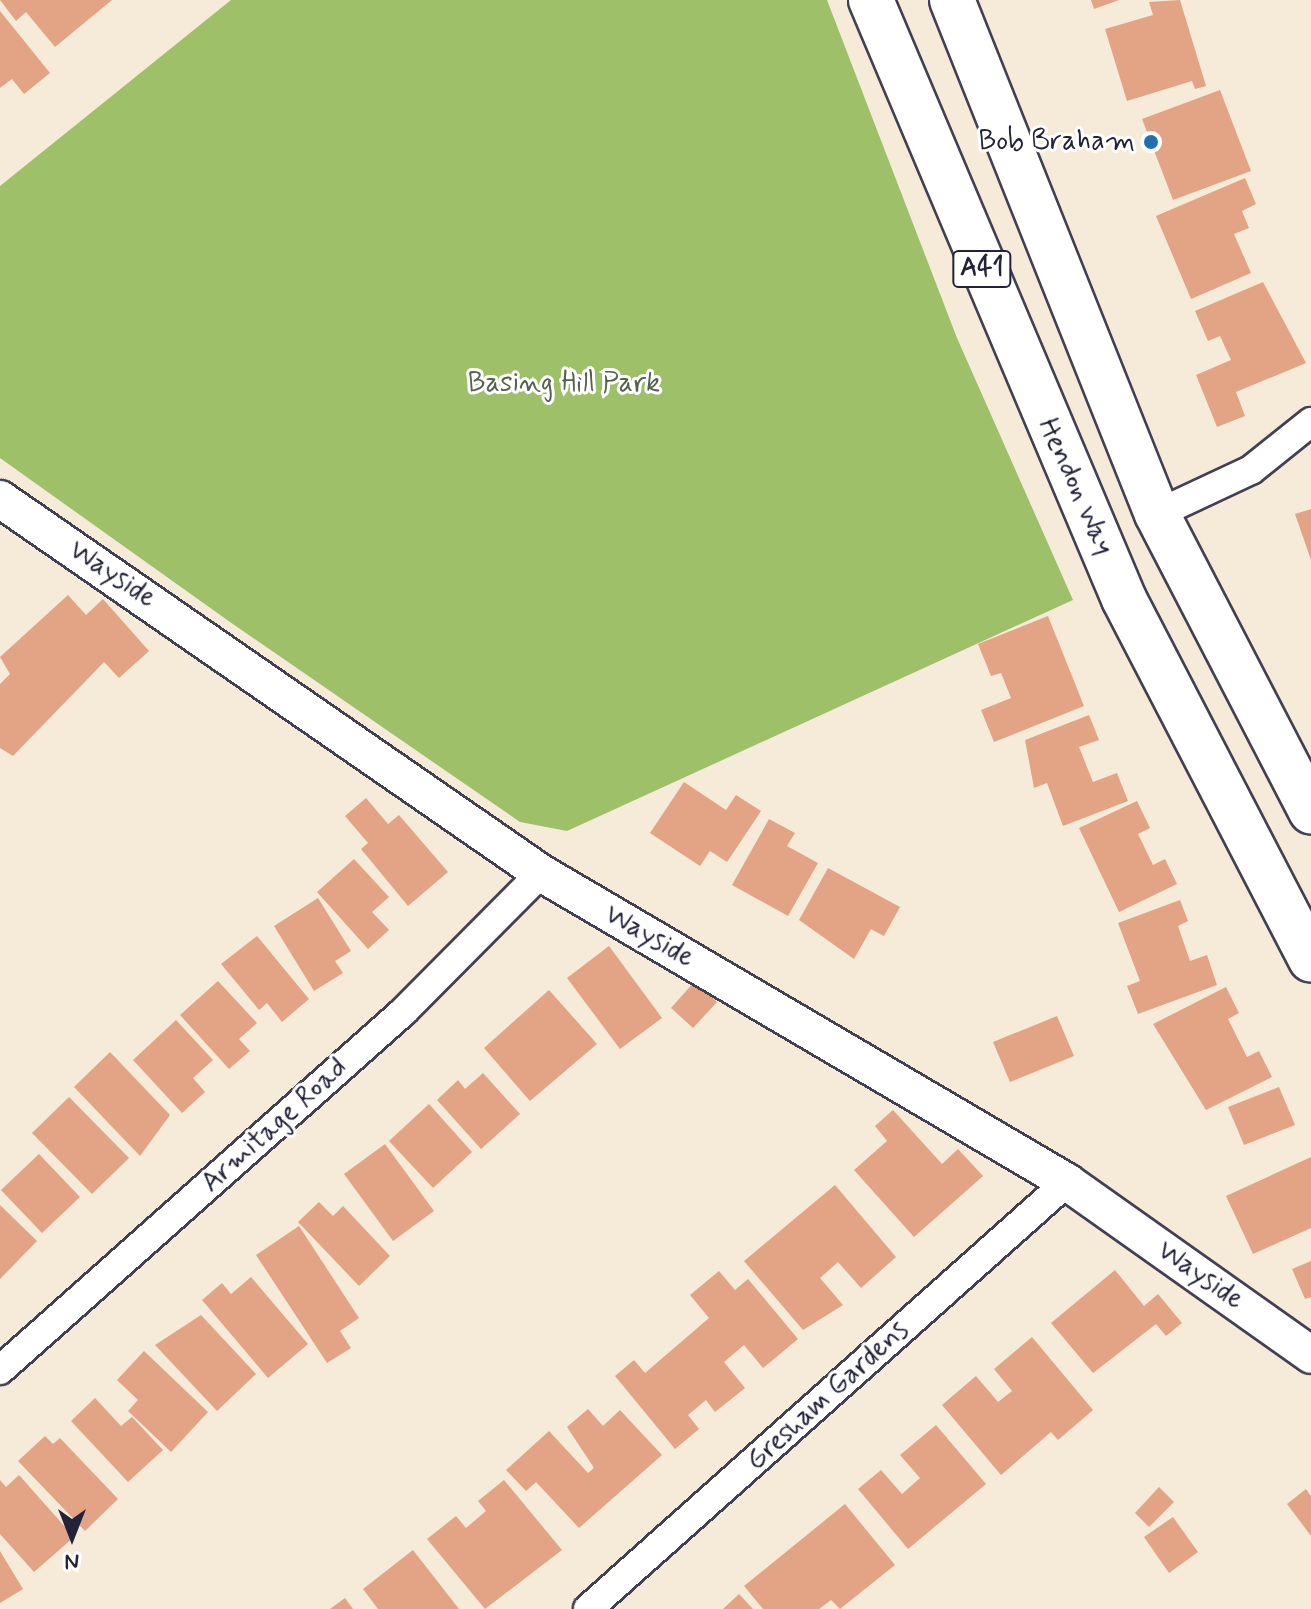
<!DOCTYPE html>
<style>
body{margin:0}
#map{position:relative;width:1311px;height:1609px;overflow:hidden;background:#f6ebd9;font-family:Mynerve,sans-serif}
div>[style]{position:absolute}
[style*='--x']{left:calc(var(--x)*1px);top:calc(var(--y)*1px);width:calc(var(--w)*1px);rotate:calc(var(--a)*1deg)}
.green>*{inset:0;background:#9ec069}
.building>*{inset:0;background:#e2a485}
.roads{filter:drop-shadow(2px 0 #424053) drop-shadow(-2px 0 #424053) drop-shadow(0 2px #424053) drop-shadow(0 -2px #424053)}
.minor>*{height:28px;margin:-14px;padding:0 14px;transform-origin:14px;border-radius:14px;background:#fff}
.tertiary>*{height:36px;margin:-18px;padding:0 18px;transform-origin:18px;border-radius:18px;background:#fff}
.trunk>*{height:44px;margin:-22px;padding:0 22px;transform-origin:22px;border-radius:22px;background:#fff}
.dots>*{width:22px;height:22px;translate:-50% -50%;box-sizing:border-box;border:4px solid #fff;border-radius:50%}
span{translate:-50% -50%;white-space:nowrap;text-align:center;line-height:1.15;-webkit-text-stroke:6px #fff;paint-order:stroke}
.shield-label span{padding:2px 6px;background:#fff;border:2px solid;border-radius:6px;-webkit-text-stroke-width:0}
.shield-label{font-size:26px;color:#22223b;font-weight:700}
.poi-label{font-size:28px;color:#22223b}
.right{translate:-100% -50%;text-align:right}
.park-label{font-size:28px;color:#54614d}
.street-label{font-size:28px;color:#22223b}
.north{position:absolute;left:32px;top:1497px;width:80px;height:80px;-webkit-text-stroke:6px #fff;paint-order:stroke;rotate:180deg;font-size:22px;font-weight:700;line-height:32px;text-align:center;color:#22223b}
.north::after{content:'';display:block;margin:auto;width:28px;height:36px;background:#22223b;clip-path:polygon(50% 0,100% 100%,50% 72%,0 100%)}
</style>
<div id="map">
<div class="green">
<i style="clip-path:polygon(231px 0,827px 0,957px 338px,1073px 600px,567px 831px,520px 822px,230px 622px,0 458px,0 186px)"></i>
</div>
<div class="building">
<i style="clip-path:polygon(0 0,112px 0,55px 47px,26px 12px,16px 21px)"></i>
<i style="clip-path:polygon(1091px 0,1119px 0,1094px 9px)"></i>
<i style="clip-path:polygon(1180px 0,1206px 86px,1195px 89px,1192px 81px,1127px 101px,1105px 29px,1153px 15px,1149px 2px)"></i>
<i style="clip-path:polygon(0 11px,50px 73px,24px 94px,12px 79px,0 88px)"></i>
<i style="clip-path:polygon(1220px 90px,1251px 171px,1173px 200px,1142px 119px)"></i>
<i style="clip-path:polygon(1245px 178px,1256px 204px,1242px 211px,1249px 228px,1234px 234px,1251px 273px,1191px 299px,1156px 216px)"></i>
<i style="clip-path:polygon(1263px 282px,1306px 363px,1236px 392px,1245px 416px,1217px 427px,1196px 375px,1231px 360px,1220px 336px,1208px 341px,1195px 311px)"></i>
<i style="clip-path:polygon(1311px 509px,1311px 560px,1295px 514px)"></i>
<i style="clip-path:polygon(68px 595px,86px 615px,103px 599px,149px 651px,119px 678px,104px 662px,13px 756px,0 748px,0 684px,10px 674px,0 657px)"></i>
<i style="clip-path:polygon(1048px 616px,1084px 706px,994px 742px,981px 710px,1011px 698px,1001px 673px,991px 676px,978px 644px)"></i>
<i style="clip-path:polygon(1089px 715px,1099px 740px,1079px 747px,1093px 782px,1117px 773px,1128px 801px,1063px 826px,1047px 783px,1034px 788px,1025px 740px)"></i>
<i style="clip-path:polygon(684px 782px,726px 810px,736px 795px,761px 811px,727px 862px,710px 851px,700px 866px,650px 833px)"></i>
<i style="clip-path:polygon(366px 798px,388px 824px,399px 815px,448px 872px,408px 906px,361px 849px,368px 843px,345px 816px)"></i>
<i style="clip-path:polygon(1137px 801px,1150px 828px,1138px 834px,1153px 865px,1165px 859px,1177px 884px,1119px 912px,1079px 828px)"></i>
<i style="clip-path:polygon(769px 819px,795px 833px,787px 846px,818px 863px,788px 916px,732px 885px)"></i>
<i style="clip-path:polygon(354px 859px,389px 897px,372px 912px,389px 930px,368px 949px,317px 892px)"></i>
<i style="clip-path:polygon(828px 868px,900px 907px,884px 936px,871px 929px,854px 959px,799px 920px)"></i>
<i style="clip-path:polygon(318px 898px,351px 951px,335px 961px,343px 973px,314px 991px,274px 926px)"></i>
<i style="clip-path:polygon(1180px 900px,1188px 921px,1178px 926px,1190px 961px,1207px 955px,1217px 985px,1138px 1014px,1127px 986px,1140px 981px,1118px 923px)"></i>
<i style="clip-path:polygon(257px 936px,309px 999px,282px 1022px,267px 1003px,259px 1010px,221px 964px)"></i>
<i style="clip-path:polygon(609px 946px,662px 1018px,620px 1049px,567px 978px)"></i>
<i style="clip-path:polygon(218px 981px,257px 1023px,239px 1039px,250px 1051px,229px 1069px,180px 1015px)"></i>
<i style="clip-path:polygon(695px 981px,717px 1002px,693px 1028px,671px 1008px)"></i>
<i style="clip-path:polygon(1226px 987px,1239px 1013px,1228px 1019px,1247px 1057px,1259px 1051px,1272px 1077px,1206px 1110px,1153px 1024px)"></i>
<i style="clip-path:polygon(549px 990px,597px 1044px,530px 1101px,484px 1048px)"></i>
<i style="clip-path:polygon(1057px 1016px,1074px 1056px,1010px 1082px,993px 1042px)"></i>
<i style="clip-path:polygon(176px 1020px,213px 1060px,193px 1078px,205px 1092px,182px 1113px,133px 1060px)"></i>
<i style="clip-path:polygon(110px 1052px,170px 1115px,140px 1156px,74px 1087px)"></i>
<i style="clip-path:polygon(483px 1073px,520px 1114px,481px 1149px,437px 1100px,458px 1080px,465px 1089px)"></i>
<i style="clip-path:polygon(1279px 1087px,1295px 1125px,1244px 1145px,1228px 1107px)"></i>
<i style="clip-path:polygon(69px 1097px,129px 1158px,92px 1194px,32px 1133px)"></i>
<i style="clip-path:polygon(429px 1104px,472px 1152px,433px 1188px,389px 1141px)"></i>
<i style="clip-path:polygon(893px 1110px,942px 1164px,958px 1149px,983px 1176px,914px 1237px,854px 1170px,887px 1141px,875px 1126px)"></i>
<i style="clip-path:polygon(385px 1144px,434px 1211px,393px 1241px,344px 1174px)"></i>
<i style="clip-path:polygon(39px 1154px,80px 1197px,42px 1233px,1px 1190px)"></i>
<i style="clip-path:polygon(1311px 1157px,1311px 1228px,1253px 1254px,1226px 1196px)"></i>
<i style="clip-path:polygon(835px 1185px,896px 1257px,861px 1288px,838px 1262px,820px 1278px,843px 1305px,803px 1330px,744px 1261px)"></i>
<i style="clip-path:polygon(319px 1202px,333px 1216px,343px 1206px,390px 1256px,359px 1286px,298px 1222px)"></i>
<i style="clip-path:polygon(0 1205px,37px 1241px,0 1279px)"></i>
<i style="clip-path:polygon(299px 1226px,359px 1318px,340px 1331px,351px 1348px,327px 1363px,256px 1255px)"></i>
<i style="clip-path:polygon(1311px 1261px,1311px 1297px,1305px 1299px,1292px 1269px)"></i>
<i style="clip-path:polygon(1115px 1270px,1144px 1306px,1158px 1294px,1182px 1323px,1166px 1336px,1156px 1324px,1093px 1373px,1051px 1323px)"></i>
<i style="clip-path:polygon(719px 1271px,735px 1290px,748px 1279px,798px 1339px,763px 1368px,744px 1345px,724px 1362px,745px 1388px,715px 1412px,706px 1400px,688px 1415px,699px 1429px,675px 1449px,615px 1376px,634px 1360px,645px 1373px,709px 1318px,690px 1295px)"></i>
<i style="clip-path:polygon(251px 1277px,308px 1344px,268px 1378px,202px 1300px,222px 1283px,231px 1294px)"></i>
<i style="clip-path:polygon(201px 1315px,256px 1374px,217px 1411px,155px 1345px)"></i>
<i style="clip-path:polygon(1032px 1337px,1093px 1410px,1058px 1440px,1051px 1432px,1001px 1475px,942px 1405px,976px 1376px,998px 1402px,1012px 1391px,994px 1369px)"></i>
<i style="clip-path:polygon(144px 1351px,208px 1412px,171px 1452px,128px 1411px,138px 1400px,117px 1380px)"></i>
<i style="clip-path:polygon(95px 1398px,121px 1426px,132px 1417px,163px 1450px,128px 1482px,71px 1421px)"></i>
<i style="clip-path:polygon(588px 1409px,603px 1426px,620px 1410px,662px 1455px,579px 1528px,536px 1482px,526px 1491px,506px 1470px,549px 1431px,588px 1473px,594px 1468px,567px 1427px)"></i>
<i style="clip-path:polygon(936px 1425px,986px 1484px,908px 1549px,858px 1489px,881px 1470px,902px 1494px,920px 1478px,900px 1455px)"></i>
<i style="clip-path:polygon(45px 1436px,53px 1444px,60px 1438px,118px 1499px,85px 1531px,18px 1461px)"></i>
<i style="clip-path:polygon(19px 1475px,74px 1537px,34px 1572px,0 1534px,0 1480px,6px 1487px)"></i>
<i style="clip-path:polygon(504px 1480px,562px 1550px,485px 1609px,427px 1539px,456px 1516px,466px 1528px,486px 1511px,478px 1501px)"></i>
<i style="clip-path:polygon(1159px 1487px,1174px 1502px,1149px 1527px,1135px 1513px)"></i>
<i style="clip-path:polygon(1306px 1489px,1311px 1496px,1311px 1536px,1287px 1504px)"></i>
<i style="clip-path:polygon(845px 1504px,895px 1565px,840px 1609px,831px 1600px,819px 1609px,763px 1609px,744px 1586px)"></i>
<i style="clip-path:polygon(1173px 1517px,1198px 1552px,1169px 1573px,1144px 1537px)"></i>
<i style="clip-path:polygon(413px 1550px,459px 1609px,378px 1609px,363px 1589px)"></i>
<i style="clip-path:polygon(0 1551px,23px 1589px,0 1603px)"></i>
<i style="clip-path:polygon(739px 1594px,753px 1609px,723px 1609px)"></i>
<i style="clip-path:polygon(345px 1598px,353px 1609px,330px 1609px)"></i>
</div>
<div class="roads">
<div class="minor">
<i style="--x:1157;--y:514;--w:104;--a:-25.1"></i>
<i style="--x:1251;--y:470;--w:77;--a:-38.7"></i>
<i style="--x:0;--y:1370;--w:540;--a:-41.62"></i>
<i style="--x:404;--y:1011;--w:194;--a:-45.2"></i>
<i style="--x:588;--y:1609;--w:642;--a:-41.72"></i>
</div>
<div class="tertiary">
<i style="--x:0;--y:499;--w:658;--a:34.66"></i>
<i style="--x:541;--y:873;--w:610;--a:30.43"></i>
<i style="--x:1067;--y:1182;--w:299;--a:35.3"></i>
</div>
<div class="trunk">
<i style="--x:871;--y:0;--w:650;--a:67.1"></i>
<i style="--x:1124;--y:599;--w:406;--a:62.6"></i>
<i style="--x:952;--y:0;--w:553;--a:68.26"></i>
<i style="--x:1157;--y:514;--w:335;--a:62.6"></i>
</div>
</div>
<div class="dots">
<i style="left:1151px;top:142px;background:#1f6fb2"></i>
</div>
<div class="shield-label">
<span style="left:982px;top:269px">A41</span>
</div>
<div class="poi-label">
<span class="right" style="left:1135px;top:142px">Bob Braham</span>
</div>
<div class="park-label">
<span style="left:564px;top:384px">Basing Hill Park</span>
</div>
<div class="street-label">
<span style="left:1075px;top:487px;rotate:66deg">Hendon Way</span>
<span style="left:112px;top:575px;rotate:34deg">Wayside</span>
<span style="left:649px;top:937px;rotate:30deg">Wayside</span>
<span style="left:275px;top:1126px;rotate:-42deg">Armitage Road</span>
<span style="left:1200px;top:1276px;rotate:35deg">Wayside</span>
<span style="left:828px;top:1396px;rotate:-42deg">Gresham Gardens</span>
</div>
<div class="north">N</div>
</div>
